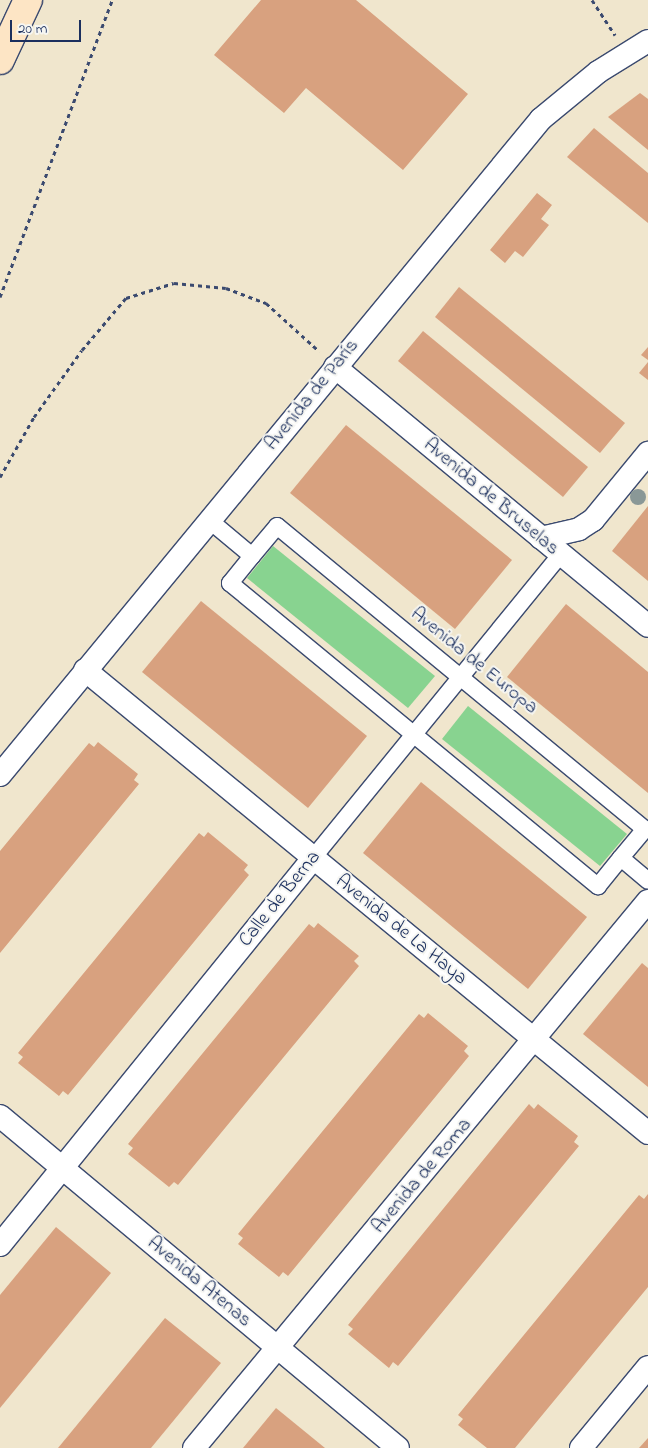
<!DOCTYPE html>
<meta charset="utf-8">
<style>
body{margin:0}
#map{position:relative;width:648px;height:1448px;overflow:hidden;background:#f0e6cd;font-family:"Indie Flower",sans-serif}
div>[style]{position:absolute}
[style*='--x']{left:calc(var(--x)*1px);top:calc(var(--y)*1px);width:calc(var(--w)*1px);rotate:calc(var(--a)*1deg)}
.green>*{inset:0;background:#88d390}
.building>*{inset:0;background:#d8a17f}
.path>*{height:3px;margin-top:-1.5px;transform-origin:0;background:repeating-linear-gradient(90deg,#3b4a6f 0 4px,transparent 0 8px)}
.roads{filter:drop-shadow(1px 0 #3b4a6f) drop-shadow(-1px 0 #3b4a6f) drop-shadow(0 1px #3b4a6f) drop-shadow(0 -1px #3b4a6f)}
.pedestrian>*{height:16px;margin:-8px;padding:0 8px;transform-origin:8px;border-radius:8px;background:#fff}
.minor>*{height:22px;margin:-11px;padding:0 11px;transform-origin:11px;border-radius:11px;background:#fff}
.secondary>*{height:28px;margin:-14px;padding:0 14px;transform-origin:14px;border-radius:14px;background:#fde5c5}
.trees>*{width:16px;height:16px;margin:-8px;border-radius:50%;background:#8a9897}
span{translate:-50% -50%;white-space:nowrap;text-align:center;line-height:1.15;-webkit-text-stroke:4px #f6f6f2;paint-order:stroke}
.street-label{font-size:20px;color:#1b2f5e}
.scale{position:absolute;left:10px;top:20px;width:71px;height:22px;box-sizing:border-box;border:2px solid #1b2f5e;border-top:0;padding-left:6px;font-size:15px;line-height:18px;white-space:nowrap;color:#1b2f5e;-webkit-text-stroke:4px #f6f6f2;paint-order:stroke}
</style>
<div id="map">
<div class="green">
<i style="clip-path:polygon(273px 546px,435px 676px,408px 708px,247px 578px)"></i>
<i style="clip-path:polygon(468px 706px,627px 834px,600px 866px,442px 739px)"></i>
</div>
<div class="building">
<i style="clip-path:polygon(261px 0,356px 0,468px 94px,403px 170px,306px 88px,284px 113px,214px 55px)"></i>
<i style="clip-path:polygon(640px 93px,648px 99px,648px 150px,608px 117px)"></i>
<i style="clip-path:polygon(594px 128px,648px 173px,648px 223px,567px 157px)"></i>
<i style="clip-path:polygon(537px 193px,552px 205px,541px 219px,549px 225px,523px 257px,515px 251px,505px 263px,490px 250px)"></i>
<i style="clip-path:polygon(459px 287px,625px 423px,600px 453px,435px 317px)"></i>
<i style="clip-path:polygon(423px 331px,588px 467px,563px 497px,398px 361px)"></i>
<i style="clip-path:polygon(648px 347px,648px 360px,641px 355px)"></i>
<i style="clip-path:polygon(648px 362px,648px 380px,639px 373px)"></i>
<i style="clip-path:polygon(346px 425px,512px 560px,455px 629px,290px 493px)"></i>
<i style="clip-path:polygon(648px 506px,648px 581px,612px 551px)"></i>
<i style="clip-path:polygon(201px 601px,367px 736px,308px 808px,142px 672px)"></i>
<i style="clip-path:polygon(566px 604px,648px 672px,648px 793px,507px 677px)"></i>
<i style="clip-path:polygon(98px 742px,138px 774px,134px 780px,139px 784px,0 953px,0 851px,89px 743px,94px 747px)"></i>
<i style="clip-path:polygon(421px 782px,587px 917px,528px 989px,363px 853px)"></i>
<i style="clip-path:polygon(208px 832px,248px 865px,244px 870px,249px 875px,68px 1095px,63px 1091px,59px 1096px,18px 1063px,23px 1057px,18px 1053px,199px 833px,204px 837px)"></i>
<i style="clip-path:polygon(318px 923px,359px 956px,354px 961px,359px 966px,178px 1185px,174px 1182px,169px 1187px,128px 1154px,133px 1148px,128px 1144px,309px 924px,314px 928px)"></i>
<i style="clip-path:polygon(642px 963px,648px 968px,648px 1087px,583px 1034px)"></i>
<i style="clip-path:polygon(428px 1013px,468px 1046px,464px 1051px,469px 1056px,288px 1276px,283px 1272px,279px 1277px,238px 1244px,243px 1238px,238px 1234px,419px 1014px,424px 1018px)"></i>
<i style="clip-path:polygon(529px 1104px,534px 1109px,538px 1104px,578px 1136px,574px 1142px,579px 1146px,398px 1366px,393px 1362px,389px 1368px,348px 1334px,353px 1329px,348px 1325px)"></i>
<i style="clip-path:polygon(648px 1194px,648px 1287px,515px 1448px,487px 1448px,458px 1425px,463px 1419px,458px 1415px,639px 1195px,644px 1199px)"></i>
<i style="clip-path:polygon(56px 1227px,111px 1273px,0 1408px,0 1295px)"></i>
<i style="clip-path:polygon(165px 1318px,221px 1363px,151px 1448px,58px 1448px)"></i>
<i style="clip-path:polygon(276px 1408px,325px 1448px,243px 1448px)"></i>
<i style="clip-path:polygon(648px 1438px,648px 1448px,639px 1448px)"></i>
</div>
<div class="path">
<i style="--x:592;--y:0;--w:42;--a:56.7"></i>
<i style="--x:0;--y:297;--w:317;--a:-69.3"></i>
<i style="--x:0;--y:477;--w:69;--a:-60.5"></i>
<i style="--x:34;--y:417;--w:82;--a:-54.4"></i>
<i style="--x:82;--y:350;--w:68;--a:-49.8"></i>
<i style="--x:126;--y:298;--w:50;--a:-17.4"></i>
<i style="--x:174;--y:283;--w:52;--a:5.5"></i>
<i style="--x:226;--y:288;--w:43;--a:20.6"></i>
<i style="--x:266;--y:303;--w:72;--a:42.2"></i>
</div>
<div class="roads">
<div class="pedestrian">
<i style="--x:209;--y:520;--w:56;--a:39.9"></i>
<i style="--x:252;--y:556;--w:39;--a:-50"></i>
<i style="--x:277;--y:526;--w:477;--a:39.5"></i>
<i style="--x:645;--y:829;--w:38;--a:130"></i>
<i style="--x:621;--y:858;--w:35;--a:40"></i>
<i style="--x:252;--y:556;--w:35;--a:129"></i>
<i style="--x:230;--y:583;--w:477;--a:39.5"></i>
<i style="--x:598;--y:886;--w:36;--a:-51"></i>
<i style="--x:313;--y:858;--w:392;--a:-50.8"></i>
</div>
<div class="minor">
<i style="--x:335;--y:367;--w:406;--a:39.6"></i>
<i style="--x:541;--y:538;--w:39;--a:-13"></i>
<i style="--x:579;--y:529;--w:17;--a:-33"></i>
<i style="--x:593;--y:520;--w:87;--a:-50.6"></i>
<i style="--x:85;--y:670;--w:729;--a:39.43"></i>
<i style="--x:0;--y:775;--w:850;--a:-50.49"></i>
<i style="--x:541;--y:119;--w:74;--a:-39.5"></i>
<i style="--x:598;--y:72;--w:59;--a:-31.8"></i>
<i style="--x:0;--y:1116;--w:518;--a:39.83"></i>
<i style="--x:0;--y:1245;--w:498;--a:-51"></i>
<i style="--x:194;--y:1448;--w:711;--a:-50.31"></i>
<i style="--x:581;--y:1448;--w:105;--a:-50.4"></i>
</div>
<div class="secondary">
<i style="--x:0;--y:60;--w:66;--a:-65"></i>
</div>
</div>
<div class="trees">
<i style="left:638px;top:497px"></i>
</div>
<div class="street-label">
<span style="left:312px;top:395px;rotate:-51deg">Avenida de París</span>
<span style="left:491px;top:497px;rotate:40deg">Avenida de Bruselas</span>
<span style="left:474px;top:661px;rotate:39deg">Avenida de Europa</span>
<span style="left:280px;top:899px;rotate:-51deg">Calle de Berna</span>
<span style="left:401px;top:930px;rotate:39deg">Avenida de La Haya</span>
<span style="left:422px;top:1176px;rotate:-50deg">Avenida de Roma</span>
<span style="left:199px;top:1282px;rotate:40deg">Avenida Atenas</span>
</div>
<div class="scale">20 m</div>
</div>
